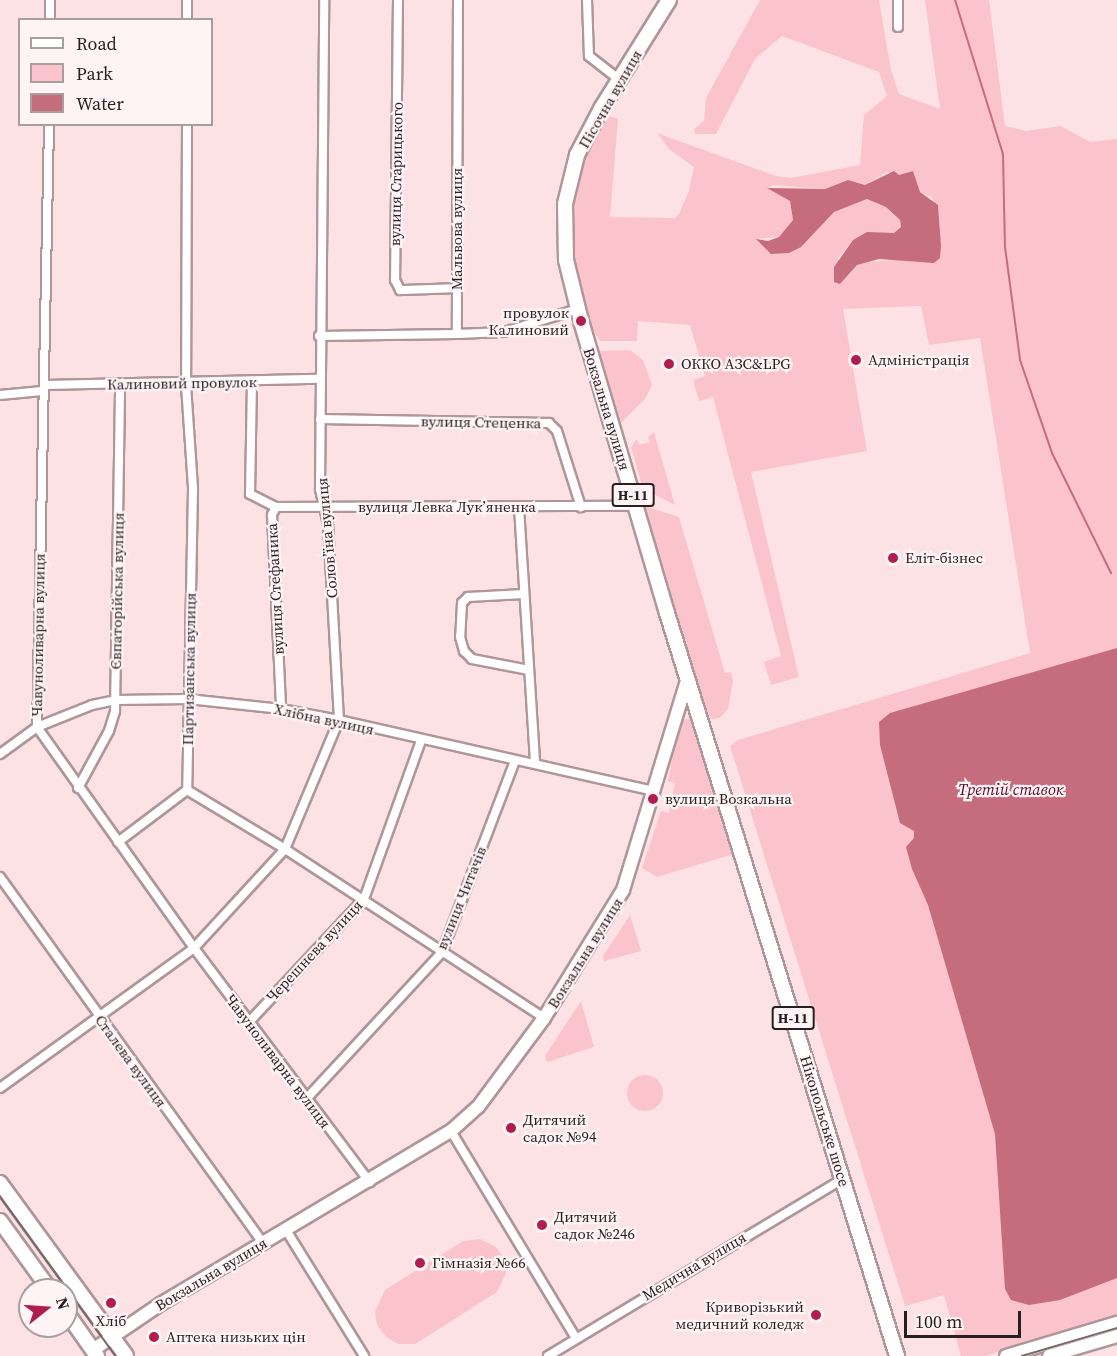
<!DOCTYPE html>
<meta charset="utf-8">
<style>
body{margin:0}
#map{position:relative;width:1117px;height:1356px;overflow:hidden;background:#fce2e5;font-family:"Source Serif 4",serif}
div>[style]{position:absolute}
[style*='--x']{left:calc(var(--x)*1px);top:calc(var(--y)*1px);width:calc(var(--w)*1px);rotate:calc(var(--a)*1deg)}
.green>*{inset:0;background:#fbc4cc}
.round{border-radius:50%}
.water>*{inset:0;background:#c56c7d}
.stream>*{height:2px;margin:-1px;padding:0 1px;transform-origin:1px;border-radius:1px;background:#c56c7d}
.roads{filter:drop-shadow(2px 0 #ae9699) drop-shadow(-2px 0 #ae9699) drop-shadow(0 2px #ae9699) drop-shadow(0 -2px #ae9699)}
.street>*{height:8px;margin:-4px;padding:0 4px;transform-origin:4px;border-radius:4px;background:#fff}
.secondary>*{height:12px;margin:-6px;padding:0 6px;transform-origin:6px;border-radius:6px;background:#fff}
.primary>*{height:14px;margin:-7px;padding:0 7px;transform-origin:7px;border-radius:7px;background:#fff}
.tram>*{height:1.5px;margin:-0.75px;padding:0 0.75px;transform-origin:0.75px;border-radius:0.75px;background:#78686a}
.dots>*{width:16px;height:16px;translate:-50% -50%;box-sizing:border-box;border:3px solid #fef3f5;border-radius:50%}
span{translate:-50% -50%;white-space:nowrap;text-align:center;line-height:1.15;-webkit-text-stroke:4.5px #fef3f5;paint-order:stroke}
.shield-label span{padding:2px 4px;background:#fef3f5;border:2px solid;border-radius:4px;-webkit-text-stroke-width:0}
.shield-label{font-size:14px;color:#281f20;font-weight:700}
.street-label{font-size:15px;color:#281f20}
.poi-label{font-size:15px;color:#281f20}
.right{translate:-100% -50%;text-align:right}
.left{translate:0 -50%;text-align:left}
.water-label{font-size:16px;color:#5e0a26;font-style:italic}
.legend{position:absolute;left:18px;top:18px;width:195px;height:108px;box-sizing:border-box;background:#fef3f5;border:2px solid #a89ea0;margin:0;padding:8px 10px;list-style:none;font-size:18px;color:#281f20}
.legend li{display:flex;align-items:center;gap:12px;height:30px}
.legend b{width:30px;border:2px solid #a89ea0}
.north{position:absolute;left:18px;top:1278px;width:60px;height:60px;box-sizing:border-box;background:#fef3f5;border:2px solid #a89ea0;border-radius:50%;rotate:73deg;font-size:16px;font-weight:700;line-height:24px;text-align:center;color:#281f20}
.north::after{content:'';display:block;margin:auto;width:21px;height:27px;background:#af1e4e;clip-path:polygon(50% 0,100% 100%,50% 72%,0 100%)}
.scale{position:absolute;left:904px;top:1311px;width:117px;height:27px;box-sizing:border-box;border:3px solid #281f20;border-top:0;padding-left:8px;font-size:18px;line-height:21px;white-space:nowrap;color:#281f20;-webkit-text-stroke:4px #fef3f5;paint-order:stroke}
</style>
<div id="map">
<div class="green">
<i style="clip-path:polygon(evenodd,760px 0,879px 0,891px 70px,899px 94px,940px 109px,925px 0,989px 0,1005px 126px,1026px 131px,1061px 126px,1090px 142px,1117px 139px,1117px 1316px,985px 1356px,961px 1356px,944px 1295px,905px 1306px,730px 746px,738px 740px,1030px 653px,980px 338px,929px 345px,921px 306px,843px 309px,867px 451px,751px 472px,799px 677px,771px 685px,764px 662px,781px 656px,713px 397px,699px 401px,693px 380px,705px 376px,690px 325px,638px 321px,637px 341px,600px 341px,587px 320px,575px 268px,574px 187px,600px 119px,608px 116px,618px 119px,610px 217px,675px 218px,679px 214px,689px 191px,694px 167px,669px 149px,657px 133px,776px 176px,791px 178px,860px 165px,864px 115px,887px 96px,879px 72px,782px 36px,755px 59px,716px 134px,695px 134px,694px 129px,704px 121px,706px 98px,760px 0,913px 171px,920px 192px,932px 197px,939px 214px,940px 257px,866px 262px,857px 265px,840px 284px,838px 258px,853px 240px,894px 233px,901px 227px,900px 220px,886px 207px,867px 199px,834px 212px,789px 253px,771px 254px,757px 239px,779px 237px,793px 220px,790px 201px,768px 188px,773px 185px,825px 189px,848px 180px,865px 185px,887px 172px,899px 175px,913px 171px)"></i>
<i style="clip-path:polygon(630px 350px,643px 360px,652px 385px,645px 399px,621px 423px,597px 354px,600px 351px)"></i>
<i style="clip-path:polygon(654px 432px,675px 505px,643px 489px,631px 447px,637px 439px,639px 445px,650px 442px,648px 437px)"></i>
<i style="clip-path:polygon(645px 506px,679px 517px,725px 673px,731px 672px,733px 681px,728px 709px,720px 718px,712px 719px,706px 715px)"></i>
<i style="clip-path:polygon(692px 717px,734px 854px,657px 877px,642px 868px,661px 811px,669px 813px,675px 783px,668px 781px,679px 721px)"></i>
<i style="clip-path:polygon(630px 915px,641px 951px,604px 961px,603px 956px)"></i>
<i style="clip-path:polygon(581px 1001px,594px 1047px,547px 1062px,545px 1056px)"></i>
<i class="round" style="left:627px;top:1075px;width:36px;height:36px"></i>
<i style="clip-path:polygon(480px 1239px,496px 1247px,504px 1258px,506px 1273px,497px 1292px,415px 1344px,398px 1344px,386px 1337px,377px 1325px,375px 1312px,385px 1290px,463px 1241px)"></i>
</div>
<div class="water">
<i style="clip-path:polygon(894px 171px,899px 175px,913px 171px,920px 192px,938px 205px,941px 246px,940px 258px,934px 263px,879px 259px,857px 265px,840px 284px,834px 282px,834px 267px,853px 240px,867px 232px,894px 233px,901px 227px,900px 220px,886px 207px,867px 199px,834px 212px,801px 247px,789px 253px,771px 254px,756px 239px,768px 241px,779px 237px,793px 220px,790px 201px,767px 188px,825px 189px,848px 180px,865px 185px)"></i>
<i style="clip-path:polygon(1117px 648px,1117px 1278px,1060px 1300px,1029px 1305px,1011px 1300px,1005px 1289px,995px 1134px,928px 905px,912px 869px,906px 847px,914px 838px,914px 831px,900px 823px,880px 745px,879px 722px,890px 713px)"></i>
</div>
<div class="stream">
<i style="--x:955;--y:0;--w:161;--a:72.7"></i>
<i style="--x:1003;--y:154;--w:93;--a:88.8"></i>
<i style="--x:1005;--y:247;--w:114;--a:82.4"></i>
<i style="--x:1020;--y:360;--w:98;--a:71"></i>
<i style="--x:1052;--y:453;--w:134;--a:63.8"></i>
</div>
<div class="roads">
<div class="street">
<i style="--x:398;--y:0;--w:280;--a:90.6"></i>
<i style="--x:395;--y:280;--w:11;--a:63"></i>
<i style="--x:400;--y:290;--w:56;--a:-2"></i>
<i style="--x:458;--y:0;--w:334;--a:90.2"></i>
<i style="--x:457;--y:334;--w:47;--a:-2.4"></i>
<i style="--x:504;--y:332;--w:77;--a:-17.3"></i>
<i style="--x:587;--y:0;--w:56;--a:88"></i>
<i style="--x:589;--y:56;--w:39;--a:38"></i>
<i style="--x:898;--y:0;--w:27;--a:90"></i>
<i style="--x:50;--y:20;--w:20;--a:-90"></i>
<i style="--x:187;--y:20;--w:20;--a:-90"></i>
<i style="--x:49;--y:124;--w:603;--a:91.14"></i>
<i style="--x:37;--y:727;--w:271;--a:54.6"></i>
<i style="--x:194;--y:948;--w:293;--a:53.1"></i>
<i style="--x:187;--y:124;--w:261;--a:90.2"></i>
<i style="--x:186;--y:385;--w:104;--a:86.1"></i>
<i style="--x:193;--y:489;--w:301;--a:91.1"></i>
<i style="--x:187;--y:790;--w:114;--a:31"></i>
<i style="--x:285;--y:849;--w:309;--a:33.1"></i>
<i style="--x:319;--y:336;--w:138;--a:-0.8"></i>
<i style="--x:252;--y:381;--w:113;--a:91"></i>
<i style="--x:250;--y:494;--w:29;--a:27"></i>
<i style="--x:276;--y:507;--w:9;--a:117"></i>
<i style="--x:272;--y:515;--w:194;--a:87.3"></i>
<i style="--x:46;--y:385;--w:273;--a:-1.3"></i>
<i style="--x:0;--y:395;--w:42;--a:-5.4"></i>
<i style="--x:320;--y:419;--w:229;--a:1"></i>
<i style="--x:549;--y:423;--w:11;--a:45"></i>
<i style="--x:557;--y:431;--w:80;--a:72.5"></i>
<i style="--x:276;--y:507;--w:360;--a:-0.2"></i>
<i style="--x:519;--y:507;--w:257;--a:86.4"></i>
<i style="--x:524;--y:594;--w:56;--a:176.9"></i>
<i style="--x:468;--y:597;--w:8;--a:135"></i>
<i style="--x:462;--y:603;--w:34;--a:93"></i>
<i style="--x:460;--y:637;--w:15;--a:74"></i>
<i style="--x:464;--y:651;--w:11;--a:45"></i>
<i style="--x:472;--y:659;--w:58;--a:10.9"></i>
<i style="--x:0;--y:754;--w:46;--a:-36.1"></i>
<i style="--x:37;--y:727;--w:59;--a:-21.8"></i>
<i style="--x:92;--y:705;--w:25;--a:-12"></i>
<i style="--x:116;--y:700;--w:72;--a:-0.8"></i>
<i style="--x:188;--y:699;--w:94;--a:6.1"></i>
<i style="--x:281;--y:709;--w:59;--a:10.7"></i>
<i style="--x:339;--y:720;--w:324;--a:12.7"></i>
<i style="--x:78;--y:788;--w:65;--a:-61.5"></i>
<i style="--x:109;--y:731;--w:21;--a:-73"></i>
<i style="--x:115;--y:711;--w:326;--a:-89.1"></i>
<i style="--x:118;--y:842;--w:86;--a:-37"></i>
<i style="--x:0;--y:877;--w:451;--a:54.3"></i>
<i style="--x:249;--y:1022;--w:168;--a:-46.9"></i>
<i style="--x:364;--y:899;--w:168;--a:-70.2"></i>
<i style="--x:0;--y:1088;--w:239;--a:-35.8"></i>
<i style="--x:194;--y:948;--w:134;--a:-47.4"></i>
<i style="--x:285;--y:849;--w:140;--a:-67.3"></i>
<i style="--x:339;--y:720;--w:196;--a:-93.2"></i>
<i style="--x:328;--y:524;--w:36;--a:-103"></i>
<i style="--x:320;--y:489;--w:489;--a:-89.5"></i>
<i style="--x:307;--y:1098;--w:199;--a:-47.2"></i>
<i style="--x:442;--y:952;--w:204;--a:-69.1"></i>
<i style="--x:451;--y:1131;--w:242;--a:58.9"></i>
<i style="--x:286;--y:1230;--w:148;--a:58.2"></i>
<i style="--x:548;--y:1356;--w:344;--a:-31"></i>
</div>
<div class="secondary">
<i style="--x:93;--y:1350;--w:83;--a:-34.3"></i>
<i style="--x:162;--y:1303;--w:336;--a:-30.8"></i>
<i style="--x:451;--y:1131;--w:36;--a:-42"></i>
<i style="--x:478;--y:1107;--w:111;--a:-53.4"></i>
<i style="--x:544;--y:1018;--w:150;--a:-58.3"></i>
<i style="--x:623;--y:890;--w:219;--a:-73"></i>
<i style="--x:1006;--y:1356;--w:116;--a:-16.6"></i>
<i style="--x:1049;--y:1356;--w:71;--a:-16.4"></i>
</div>
<div class="primary">
<i style="--x:669;--y:0;--w:128;--a:122"></i>
<i style="--x:601;--y:109;--w:52;--a:117.6"></i>
<i style="--x:577;--y:155;--w:50;--a:103.8"></i>
<i style="--x:565;--y:204;--w:56;--a:89"></i>
<i style="--x:566;--y:260;--w:63;--a:76.2"></i>
<i style="--x:581;--y:321;--w:304;--a:73.6"></i>
<i style="--x:667;--y:613;--w:778;--a:72.8"></i>
<i style="--x:0;--y:1183;--w:214;--a:53.9"></i>
<i style="--x:0;--y:1221;--w:85;--a:54.1"></i>
<i style="--x:66;--y:1312;--w:54;--a:54.8"></i>
</div>
</div>
<div class="tram">
<i style="--x:0;--y:1196;--w:198;--a:54.1"></i>
<i style="--x:1022;--y:1356;--w:99;--a:-16.4"></i>
</div>
<div class="dots">
<i style="left:581px;top:321px;background:#af1e4e"></i>
<i style="left:856px;top:360px;background:#af1e4e"></i>
<i style="left:669px;top:364px;background:#af1e4e"></i>
<i style="left:893px;top:558px;background:#af1e4e"></i>
<i style="left:653px;top:799px;background:#af1e4e"></i>
<i style="left:511px;top:1128px;background:#af1e4e"></i>
<i style="left:542px;top:1225px;background:#af1e4e"></i>
<i style="left:420px;top:1263px;background:#af1e4e"></i>
<i style="left:111px;top:1303px;background:#af1e4e"></i>
<i style="left:816px;top:1315px;background:#af1e4e"></i>
<i style="left:154px;top:1337px;background:#af1e4e"></i>
</div>
<div class="shield-label">
<span style="left:633px;top:495px">Н-11</span>
<span style="left:793px;top:1018px">Н-11</span>
</div>
<div class="street-label">
<span style="left:610px;top:99px;rotate:-60deg">Пісочна вулиця</span>
<span style="left:396px;top:174px;rotate:-89deg">вулиця Старицького</span>
<span style="left:457px;top:229px;rotate:-90deg">Мальвова вулиця</span>
<span style="left:182px;top:383px;rotate:-1deg">Калиновий провулок</span>
<span style="left:607px;top:409px;rotate:73deg">Вокзальна вулиця</span>
<span style="left:481px;top:422px;rotate:1deg">вулиця Стеценка</span>
<span style="left:447px;top:507px">вулиця Левка Лукʼяненка</span>
<span style="left:327px;top:538px;rotate:-95deg">Соловʼїна вулиця</span>
<span style="left:275px;top:589px;rotate:-93deg">вулиця Стефаника</span>
<span style="left:117px;top:591px;rotate:-89deg">Євпаторійська вулиця</span>
<span style="left:38px;top:635px;rotate:-89deg">Чавуноливарна вулиця</span>
<span style="left:189px;top:669px;rotate:-89deg">Партизанська вулиця</span>
<span style="left:324px;top:719px;rotate:12deg">Хлібна вулиця</span>
<span style="left:461px;top:898px;rotate:-68deg">вулиця Читачів</span>
<span style="left:314px;top:951px;rotate:-47deg">Черешнева вулиця</span>
<span style="left:585px;top:953px;rotate:-58deg">Вокзальна вулиця</span>
<span style="left:131px;top:1061px;rotate:54deg">Сталева вулиця</span>
<span style="left:278px;top:1061px;rotate:53deg">Чавуноливарна вулиця</span>
<span style="left:825px;top:1121px;rotate:73deg">Нікопольське шосе</span>
<span style="left:694px;top:1266px;rotate:-31deg">Медична вулиця</span>
<span style="left:211px;top:1274px;rotate:-31deg">Вокзальна вулиця</span>
</div>
<div class="poi-label">
<span class="right" style="left:569px;top:321px">провулок<br>Калиновий</span>
<span class="left" style="left:868px;top:360px">Адміністрація</span>
<span class="left" style="left:681px;top:364px">ОККО АЗС&amp;LPG</span>
<span class="left" style="left:905px;top:558px">Еліт-бізнес</span>
<span class="left" style="left:665px;top:799px">вулиця Возкальна</span>
<span class="left" style="left:523px;top:1128px">Дитячий<br>садок №94</span>
<span class="left" style="left:554px;top:1225px">Дитячий<br>садок №246</span>
<span class="left" style="left:432px;top:1263px">Гімназія №66</span>
<span class="right" style="left:804px;top:1315px">Криворізький<br>медичний коледж</span>
<span style="left:111px;top:1321px">Хліб</span>
<span class="left" style="left:166px;top:1337px">Аптека низьких цін</span>
</div>
<div class="water-label">
<span style="left:1011px;top:789px">Третій ставок</span>
</div>
<ul class="legend">
<li><b style="height:8px;background:#fff"></b>Road</li>
<li><b style="height:16px;background:#fbc4cc"></b>Park</li>
<li><b style="height:16px;background:#c56c7d"></b>Water</li>
</ul>
<div class="north">N</div>
<div class="scale">100 m</div>
</div>
